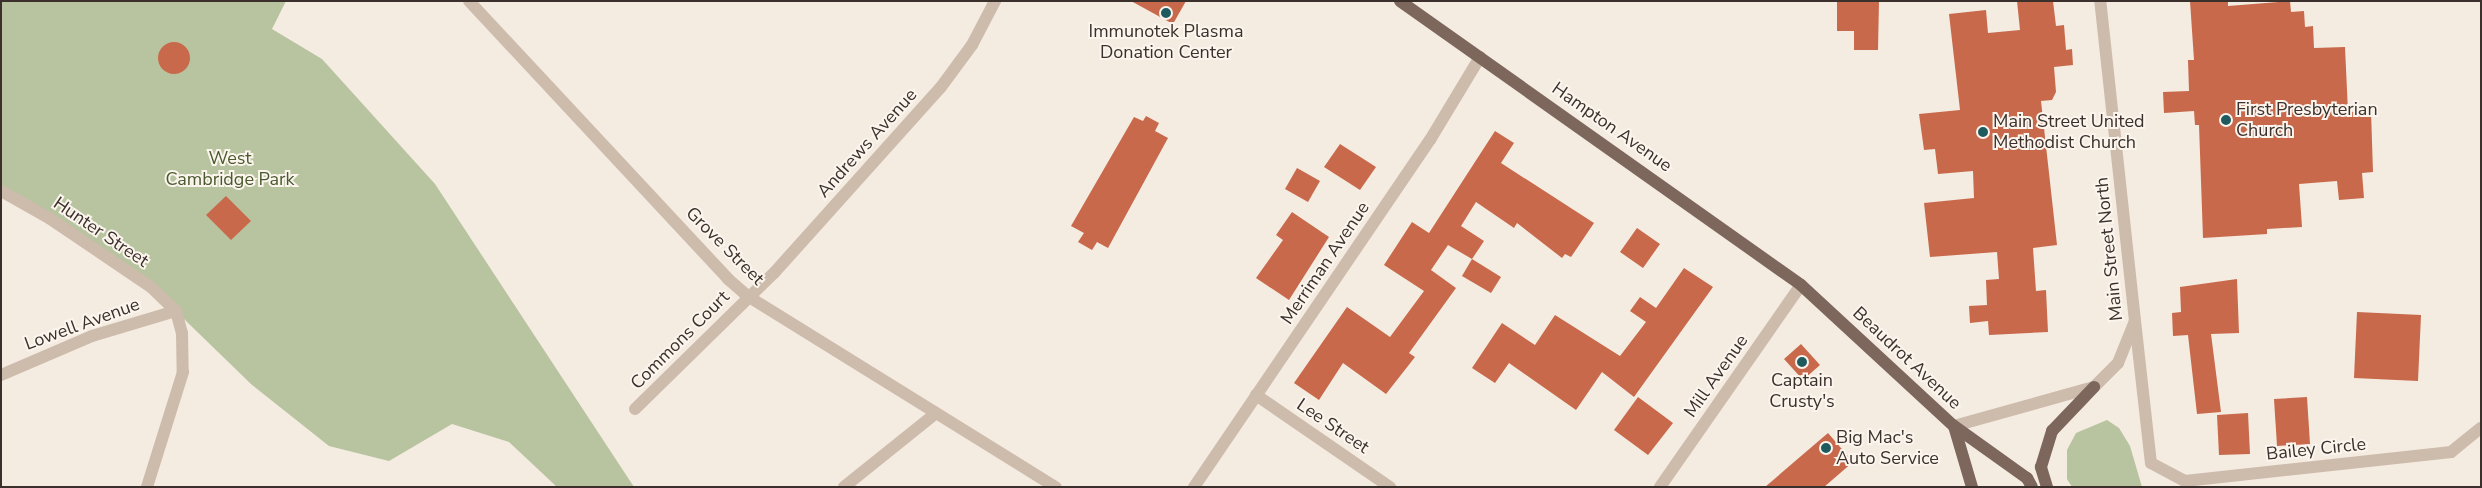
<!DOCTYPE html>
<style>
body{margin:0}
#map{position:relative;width:2482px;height:488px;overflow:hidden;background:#f4ebe1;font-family:"Nunito Sans",sans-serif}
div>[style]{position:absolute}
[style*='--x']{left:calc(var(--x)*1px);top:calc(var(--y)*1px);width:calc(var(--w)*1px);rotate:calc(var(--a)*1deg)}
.green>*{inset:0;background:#b8c4a0}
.building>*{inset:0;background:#c8694b}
.round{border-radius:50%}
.minor>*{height:12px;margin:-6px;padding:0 6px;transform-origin:6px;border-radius:6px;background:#cdbbac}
.tertiary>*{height:12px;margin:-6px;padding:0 6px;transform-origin:6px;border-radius:6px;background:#cdbbac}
.primary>*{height:12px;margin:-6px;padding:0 6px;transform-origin:6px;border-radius:6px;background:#7d675c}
.dots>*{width:14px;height:14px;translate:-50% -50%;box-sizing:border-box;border:2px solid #fbf5ee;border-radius:50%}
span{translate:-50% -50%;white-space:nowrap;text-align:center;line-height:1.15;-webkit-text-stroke:4px #fbf5ee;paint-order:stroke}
.poi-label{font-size:18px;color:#3b302b}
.left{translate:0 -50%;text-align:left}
.street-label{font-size:18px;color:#3b302b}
.park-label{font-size:18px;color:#4a5a2e}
.frame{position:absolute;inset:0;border:2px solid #3b302b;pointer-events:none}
</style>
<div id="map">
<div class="green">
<i style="clip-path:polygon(1px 1px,286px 1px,272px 29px,322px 59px,435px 184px,634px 487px,557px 487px,509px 442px,452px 424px,389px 461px,329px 446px,251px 384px,151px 287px,1px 191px)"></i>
<i style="clip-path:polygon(2107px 420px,2119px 428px,2130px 446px,2142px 487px,2072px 487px,2067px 479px,2067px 450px,2076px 433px)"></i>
</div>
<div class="building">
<i style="clip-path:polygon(1131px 1px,1186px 1px,1173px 24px)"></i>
<i style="clip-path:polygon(1837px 1px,1879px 1px,1878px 50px,1854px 50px,1854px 31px,1837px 31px)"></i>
<i style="clip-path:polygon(2017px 1px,2053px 1px,2056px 26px,2064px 25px,2066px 50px,2072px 49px,2073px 65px,2054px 67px,2056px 92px,2052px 100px,2041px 101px,2057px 245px,2033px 248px,2036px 291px,2046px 290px,2048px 332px,1989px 335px,1988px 321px,1970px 323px,1969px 306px,1987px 305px,1986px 280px,1999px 279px,1997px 252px,1930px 257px,1924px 203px,1974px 198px,1973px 171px,1938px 174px,1935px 149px,1924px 150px,1919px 114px,1960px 110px,1949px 14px,1986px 10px,1988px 33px,2020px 30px)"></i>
<i style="clip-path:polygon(2190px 1px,2228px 1px,2228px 6px,2290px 1px,2291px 12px,2304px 11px,2305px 27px,2313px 26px,2314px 48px,2345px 47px,2348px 112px,2371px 111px,2373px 172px,2362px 173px,2364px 198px,2339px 200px,2337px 181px,2299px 184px,2302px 227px,2267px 229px,2267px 234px,2203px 238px,2199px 125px,2195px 125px,2194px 111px,2164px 113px,2163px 92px,2189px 91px,2188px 60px,2194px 60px)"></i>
<i class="round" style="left:158px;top:42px;width:32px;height:32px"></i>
<i style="clip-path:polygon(1146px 116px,1159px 123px,1155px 131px,1168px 138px,1108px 248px,1097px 242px,1092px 250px,1078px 242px,1084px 233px,1071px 226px,1134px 117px,1143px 121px)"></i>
<i style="clip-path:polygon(1495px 131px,1514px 143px,1501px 163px,1594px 223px,1571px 257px,1565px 254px,1562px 258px,1517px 223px,1514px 228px,1476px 202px,1461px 226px,1484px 241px,1472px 259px,1448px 245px,1431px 270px,1456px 288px,1409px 353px,1415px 357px,1386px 394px,1343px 363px,1319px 400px,1294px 383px,1347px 307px,1390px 337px,1424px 291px,1384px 265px,1412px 222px,1429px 233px)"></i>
<i style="clip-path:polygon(1340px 144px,1376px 167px,1360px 190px,1324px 167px)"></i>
<i style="clip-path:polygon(1297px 168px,1320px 181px,1308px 202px,1285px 189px)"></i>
<i style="clip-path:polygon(226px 196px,251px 221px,231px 240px,206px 215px)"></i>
<i style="clip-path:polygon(1292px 212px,1329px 237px,1289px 300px,1256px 278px,1283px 240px,1276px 235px)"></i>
<i style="clip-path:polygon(1637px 228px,1660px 244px,1643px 268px,1620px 252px)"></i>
<i style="clip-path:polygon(1472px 259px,1501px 277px,1491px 293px,1462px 276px)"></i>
<i style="clip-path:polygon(1684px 268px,1713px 287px,1634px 397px,1602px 372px,1576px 410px,1509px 363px,1495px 383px,1472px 368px,1502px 323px,1535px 345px,1555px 315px,1620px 356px,1646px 322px,1630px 311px,1640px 297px,1656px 308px)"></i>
<i style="clip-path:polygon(2237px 279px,2239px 333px,2211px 334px,2221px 412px,2197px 414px,2188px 335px,2173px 336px,2172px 313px,2181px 312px,2180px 287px)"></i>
<i style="clip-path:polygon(2357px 312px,2421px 315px,2418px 381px,2354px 378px)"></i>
<i style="clip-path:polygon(1801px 344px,1820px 365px,1803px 380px,1784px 359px)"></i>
<i style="clip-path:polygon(1638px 397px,1673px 423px,1648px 455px,1614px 430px)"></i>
<i style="clip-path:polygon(2307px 397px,2310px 444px,2277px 446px,2274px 399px)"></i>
<i style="clip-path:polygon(2248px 413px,2250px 454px,2219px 455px,2217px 415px)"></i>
<i style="clip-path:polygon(1828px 433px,1853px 462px,1824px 487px,1765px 487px)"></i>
</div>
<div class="minor">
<i style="--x:469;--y:1;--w:380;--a:47"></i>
<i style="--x:728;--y:279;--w:28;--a:41"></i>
<i style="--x:749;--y:297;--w:361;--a:31.8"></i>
<i style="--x:1;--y:191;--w:55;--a:29.4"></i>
<i style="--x:49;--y:218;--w:123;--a:34.1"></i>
<i style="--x:151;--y:287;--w:35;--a:44"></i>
<i style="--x:176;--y:311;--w:23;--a:75"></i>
<i style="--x:182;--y:333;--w:39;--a:89"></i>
<i style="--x:183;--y:372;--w:121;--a:107.4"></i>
<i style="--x:2135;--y:321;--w:143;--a:83.6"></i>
<i style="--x:2151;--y:463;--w:38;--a:28"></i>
<i style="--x:2185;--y:481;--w:268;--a:-6.2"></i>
<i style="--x:2451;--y:452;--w:38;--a:-39"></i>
<i style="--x:1;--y:375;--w:99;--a:-23.2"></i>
<i style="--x:92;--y:336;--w:88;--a:-16.6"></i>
<i style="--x:1256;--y:395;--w:163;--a:34.5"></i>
<i style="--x:635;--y:409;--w:194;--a:-44.4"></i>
<i style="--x:774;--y:273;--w:250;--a:-48.1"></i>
<i style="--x:941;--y:87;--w:52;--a:-53.6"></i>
<i style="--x:972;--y:45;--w:50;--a:-62.4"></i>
<i style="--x:844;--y:487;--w:118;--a:-38.8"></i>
<i style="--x:1194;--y:487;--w:420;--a:-55.8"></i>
<i style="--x:1430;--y:140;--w:97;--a:-58.9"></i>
<i style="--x:1660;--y:487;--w:246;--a:-55.1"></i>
</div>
<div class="tertiary">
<i style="--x:1954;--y:426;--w:145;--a:-15.6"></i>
<i style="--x:2094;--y:387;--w:34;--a:-45"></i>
<i style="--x:2118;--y:363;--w:45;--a:-68"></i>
<i style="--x:2135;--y:321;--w:322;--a:-96.2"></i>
</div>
<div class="primary">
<i style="--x:1400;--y:1;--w:491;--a:35.3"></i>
<i style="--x:1801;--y:285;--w:208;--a:42.7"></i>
<i style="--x:1954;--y:426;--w:90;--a:35.5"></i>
<i style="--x:2027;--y:478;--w:10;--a:61"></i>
<i style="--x:1954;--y:426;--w:64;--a:73.6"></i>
<i style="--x:2047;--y:487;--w:21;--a:-107"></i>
<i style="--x:2041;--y:467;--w:38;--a:-73"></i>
<i style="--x:2052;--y:431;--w:61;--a:-46.3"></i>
</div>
<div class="dots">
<i style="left:1166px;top:13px;background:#1f5a5e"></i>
<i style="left:2226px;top:120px;background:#1f5a5e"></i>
<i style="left:1983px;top:132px;background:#1f5a5e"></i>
<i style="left:1802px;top:362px;background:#1f5a5e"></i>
<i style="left:1826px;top:448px;background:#1f5a5e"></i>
</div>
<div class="poi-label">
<span style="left:1166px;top:42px">Immunotek Plasma<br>Donation Center</span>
<span class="left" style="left:2236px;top:120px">First Presbyterian<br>Church</span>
<span class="left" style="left:1993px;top:132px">Main Street United<br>Methodist Church</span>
<span style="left:1802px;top:391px">Captain<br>Crusty's</span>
<span class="left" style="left:1836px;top:448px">Big Mac's<br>Auto Service</span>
</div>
<div class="street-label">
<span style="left:1612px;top:127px;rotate:35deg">Hampton Avenue</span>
<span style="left:867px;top:143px;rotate:-48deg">Andrews Avenue</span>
<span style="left:101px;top:232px;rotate:34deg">Hunter Street</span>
<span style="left:725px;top:246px;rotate:45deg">Grove Street</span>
<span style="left:2109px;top:249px;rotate:-96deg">Main Street North</span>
<span style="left:1325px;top:263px;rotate:-56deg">Merriman Avenue</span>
<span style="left:82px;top:324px;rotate:-20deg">Lowell Avenue</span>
<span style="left:680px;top:340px;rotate:-45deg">Commons Court</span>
<span style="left:1907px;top:358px;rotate:43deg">Beaudrot Avenue</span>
<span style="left:1716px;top:376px;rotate:-55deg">Mill Avenue</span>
<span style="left:1333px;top:426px;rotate:34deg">Lee Street</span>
<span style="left:2316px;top:449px;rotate:-6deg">Bailey Circle</span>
</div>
<div class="park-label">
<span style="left:230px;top:169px">West<br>Cambridge Park</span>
</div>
<div class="frame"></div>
</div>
